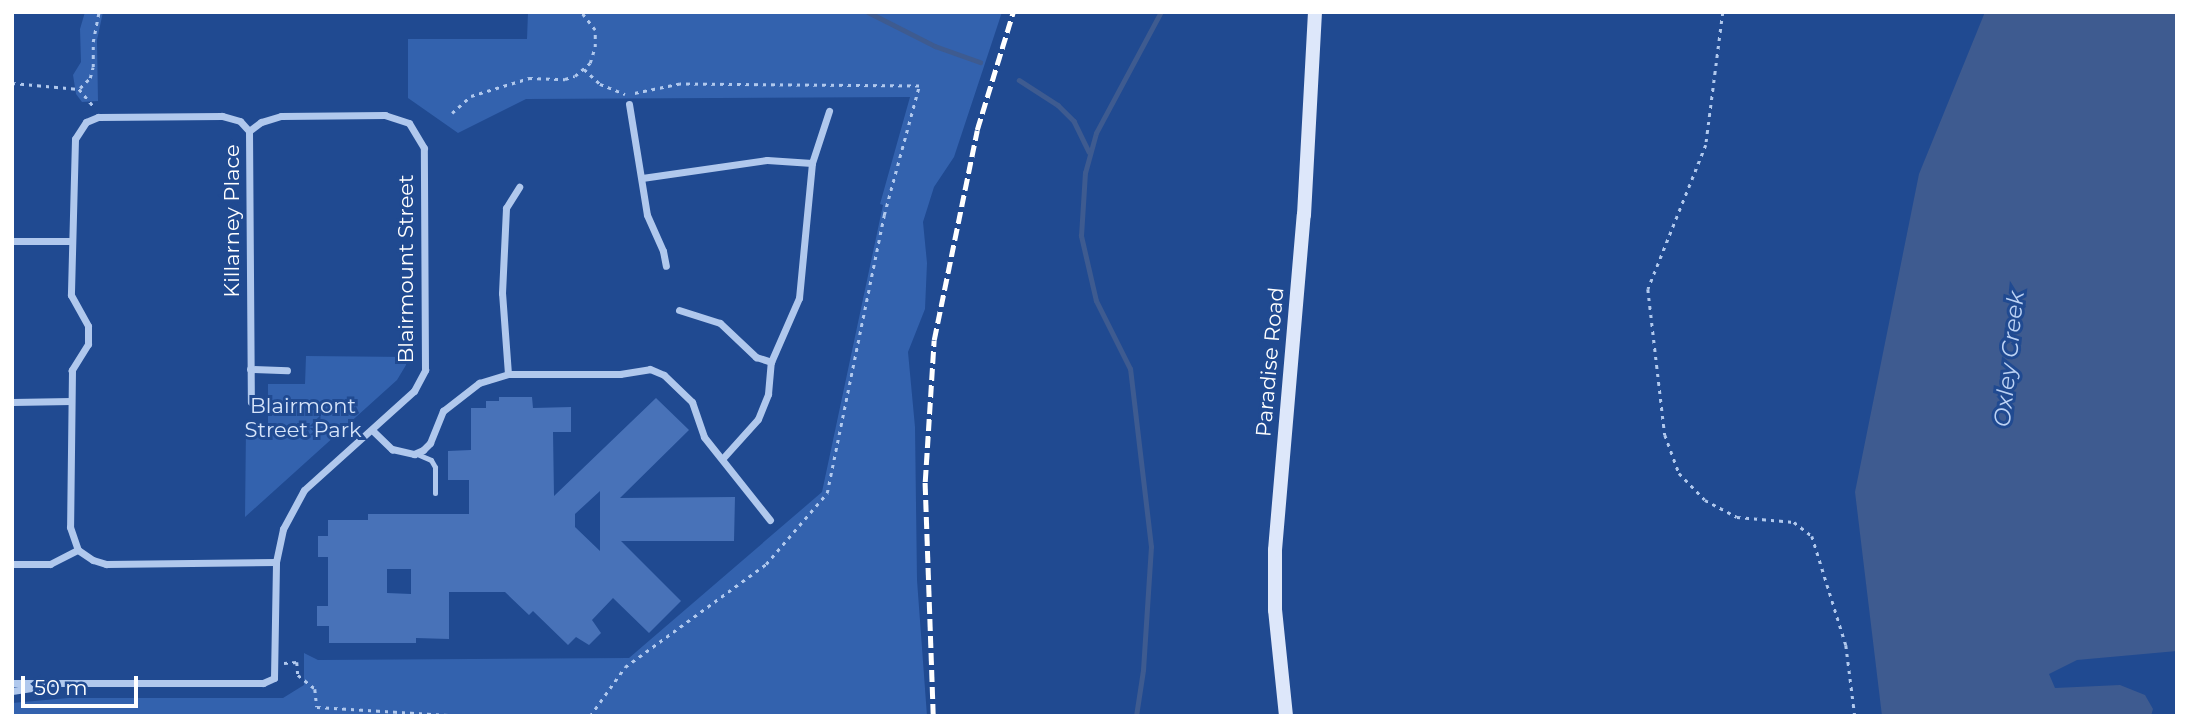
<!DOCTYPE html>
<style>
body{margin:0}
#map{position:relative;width:2189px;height:728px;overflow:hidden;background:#204a91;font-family:Montserrat,sans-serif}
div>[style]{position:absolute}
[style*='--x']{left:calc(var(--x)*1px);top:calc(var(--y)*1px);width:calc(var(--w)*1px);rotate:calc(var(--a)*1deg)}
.green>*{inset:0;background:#3362ae}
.water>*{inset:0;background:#3e5b90}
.stream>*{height:4.5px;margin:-2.25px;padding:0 2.25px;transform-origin:2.25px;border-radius:2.25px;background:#3e5b90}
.building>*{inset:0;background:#4872b8}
.path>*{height:2.5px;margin-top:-1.25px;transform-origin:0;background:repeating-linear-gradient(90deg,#b0c8ed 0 3.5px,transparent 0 8.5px)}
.lane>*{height:5px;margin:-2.5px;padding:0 2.5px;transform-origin:2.5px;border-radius:2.5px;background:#b0c8ed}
.street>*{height:7px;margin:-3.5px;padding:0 3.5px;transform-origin:3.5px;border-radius:3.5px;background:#b0c8ed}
.secondary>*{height:14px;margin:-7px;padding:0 7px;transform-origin:7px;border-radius:7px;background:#dde7fa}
.rail>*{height:4.5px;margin-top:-2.25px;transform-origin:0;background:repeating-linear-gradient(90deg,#fff 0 12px,transparent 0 17px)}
span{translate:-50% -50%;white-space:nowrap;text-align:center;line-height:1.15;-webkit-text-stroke:6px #204a91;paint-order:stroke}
.street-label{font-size:21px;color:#fff}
.park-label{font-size:21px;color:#d6e4fa}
.water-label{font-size:23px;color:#bcd2f4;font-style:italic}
.frame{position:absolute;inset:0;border:14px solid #fff;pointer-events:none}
.scale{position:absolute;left:21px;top:676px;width:117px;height:32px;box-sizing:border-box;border:4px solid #fff;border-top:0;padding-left:9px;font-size:21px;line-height:24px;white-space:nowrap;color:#fff;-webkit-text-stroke:5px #204a91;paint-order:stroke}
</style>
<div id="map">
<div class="green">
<i style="clip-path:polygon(85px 12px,103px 12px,97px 40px,98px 101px,82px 102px,76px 94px,73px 75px,81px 62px,80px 29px)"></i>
<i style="clip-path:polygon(528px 12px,1002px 12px,954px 157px,934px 187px,923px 222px,927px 263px,925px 309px,908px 352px,915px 427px,917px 580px,927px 716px,12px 716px,12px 703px,68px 698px,283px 698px,304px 685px,304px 653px,318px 660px,629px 658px,822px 492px,883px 205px,880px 204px,910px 97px,526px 99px,458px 133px,408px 98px,408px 39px,527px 39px)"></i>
<i style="clip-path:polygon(306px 356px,407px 357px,406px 365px,397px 380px,245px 517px,246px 427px,268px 427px,268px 384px,305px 384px)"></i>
</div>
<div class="water">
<i style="clip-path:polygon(1985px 12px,2177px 12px,2177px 651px,2077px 660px,2049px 674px,2055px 688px,2120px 685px,2145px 695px,2153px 709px,2151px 716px,1882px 716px,1855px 492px,1919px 174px)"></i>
</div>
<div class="stream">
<i style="--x:868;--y:12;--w:75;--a:26.9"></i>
<i style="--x:935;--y:46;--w:48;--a:19.6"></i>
<i style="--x:1019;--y:80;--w:46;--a:32.7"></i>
<i style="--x:1058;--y:105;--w:23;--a:45"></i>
<i style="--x:1074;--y:121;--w:34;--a:64"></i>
<i style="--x:1136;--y:716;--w:47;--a:-81.3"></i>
<i style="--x:1143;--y:670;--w:123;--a:-86.3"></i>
<i style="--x:1151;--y:547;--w:179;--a:-96.7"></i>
<i style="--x:1130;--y:369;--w:76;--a:-116.6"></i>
<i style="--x:1096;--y:301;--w:67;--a:-103"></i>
<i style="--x:1081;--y:236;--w:63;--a:-86.4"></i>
<i style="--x:1085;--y:173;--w:41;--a:-74.6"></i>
<i style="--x:1096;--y:133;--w:137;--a:-61.8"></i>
</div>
<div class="building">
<i style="clip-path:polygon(evenodd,499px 397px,532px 397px,533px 408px,571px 407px,571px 432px,553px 432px,554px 496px,656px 398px,689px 430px,620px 498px,735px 497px,734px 541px,621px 541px,681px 601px,649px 633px,613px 598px,592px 620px,601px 633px,589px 645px,576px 637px,568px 645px,533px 611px,529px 615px,505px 592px,449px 592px,449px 639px,416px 638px,416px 643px,329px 643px,329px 626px,317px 626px,317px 606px,328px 606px,328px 557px,318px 557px,318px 536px,328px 536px,328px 520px,368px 520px,368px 514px,469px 514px,469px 480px,448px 480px,448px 451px,471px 450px,471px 408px,486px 408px,486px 401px,499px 401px,499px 397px,600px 491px,600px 551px,575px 527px,575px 514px,600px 491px,499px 397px,387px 569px,411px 569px,411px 594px,387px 593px,387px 569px)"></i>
</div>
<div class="path">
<i style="--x:1723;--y:12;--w:134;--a:97.3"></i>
<i style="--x:1706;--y:145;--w:155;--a:111.9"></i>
<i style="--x:1648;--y:289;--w:147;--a:83.4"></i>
<i style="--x:1665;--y:435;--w:40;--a:69.8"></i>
<i style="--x:1679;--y:473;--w:37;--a:46"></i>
<i style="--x:1705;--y:500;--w:36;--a:28"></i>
<i style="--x:1737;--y:517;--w:57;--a:5"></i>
<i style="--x:1794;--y:522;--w:23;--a:38"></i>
<i style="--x:1812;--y:536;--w:114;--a:72.7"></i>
<i style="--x:1846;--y:645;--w:72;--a:82.8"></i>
<i style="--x:584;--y:69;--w:22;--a:43"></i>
<i style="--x:600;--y:84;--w:27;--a:22"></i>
<i style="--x:12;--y:83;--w:67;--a:5.1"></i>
<i style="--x:79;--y:89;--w:23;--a:50"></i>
<i style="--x:80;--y:88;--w:14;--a:-45"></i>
<i style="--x:90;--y:78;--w:11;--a:-75"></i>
<i style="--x:93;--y:67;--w:25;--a:-90"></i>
<i style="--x:93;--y:42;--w:31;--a:-79"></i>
<i style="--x:452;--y:113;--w:25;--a:-42"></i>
<i style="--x:471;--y:96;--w:61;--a:-17.2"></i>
<i style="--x:529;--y:78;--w:36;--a:2"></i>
<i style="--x:565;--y:79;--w:10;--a:-17"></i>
<i style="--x:575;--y:76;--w:20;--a:-41"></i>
<i style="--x:590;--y:63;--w:17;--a:-73"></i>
<i style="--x:595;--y:47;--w:17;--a:-90"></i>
<i style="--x:595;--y:30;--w:23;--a:-128"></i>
<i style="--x:284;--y:663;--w:13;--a:-4"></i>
<i style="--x:297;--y:662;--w:13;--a:86"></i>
<i style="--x:298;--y:675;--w:22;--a:39"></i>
<i style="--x:315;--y:689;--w:18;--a:84"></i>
<i style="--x:317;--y:707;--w:148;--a:3.5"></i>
<i style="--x:590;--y:716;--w:60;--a:-54.5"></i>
<i style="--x:625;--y:667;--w:175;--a:-36.1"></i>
<i style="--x:766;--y:564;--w:94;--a:-49.3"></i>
<i style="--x:827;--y:493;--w:284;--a:-78.4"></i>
<i style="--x:884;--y:215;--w:134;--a:-74.8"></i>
<i style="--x:919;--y:86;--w:239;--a:-179.5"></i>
<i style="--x:680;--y:84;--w:49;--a:168.2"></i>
</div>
<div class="lane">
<i style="--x:417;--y:454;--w:15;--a:23"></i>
<i style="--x:431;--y:460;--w:8;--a:60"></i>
<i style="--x:435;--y:467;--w:26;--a:90"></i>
</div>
<div class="street">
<i style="--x:629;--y:104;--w:112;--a:80.8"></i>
<i style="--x:647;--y:215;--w:39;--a:66"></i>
<i style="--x:663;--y:251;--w:15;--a:79"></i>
<i style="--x:249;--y:131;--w:13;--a:-132"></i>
<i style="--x:240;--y:121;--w:19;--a:-164"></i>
<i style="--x:222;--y:116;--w:124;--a:179.5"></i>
<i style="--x:98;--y:117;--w:13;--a:157"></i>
<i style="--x:86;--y:122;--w:20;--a:123"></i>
<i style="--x:75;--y:139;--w:156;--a:91.5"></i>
<i style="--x:71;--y:295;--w:35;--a:61"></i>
<i style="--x:88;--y:326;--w:18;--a:90"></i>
<i style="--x:88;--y:344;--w:31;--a:122"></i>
<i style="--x:72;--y:370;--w:157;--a:90.7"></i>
<i style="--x:70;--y:527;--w:24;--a:71"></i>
<i style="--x:78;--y:550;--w:18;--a:34"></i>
<i style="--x:93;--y:560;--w:14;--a:17"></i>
<i style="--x:106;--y:564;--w:170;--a:-0.7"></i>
<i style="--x:642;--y:178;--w:126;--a:-8.2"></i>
<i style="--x:767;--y:160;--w:45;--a:3.8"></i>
<i style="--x:12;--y:241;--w:59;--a:0"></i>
<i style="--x:679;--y:310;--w:43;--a:17.6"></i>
<i style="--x:720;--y:323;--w:50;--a:43.4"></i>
<i style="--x:756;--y:357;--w:16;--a:18"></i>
<i style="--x:250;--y:369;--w:37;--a:2"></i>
<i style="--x:508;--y:374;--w:81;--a:-94.2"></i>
<i style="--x:502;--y:293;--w:85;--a:-87.3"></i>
<i style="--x:506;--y:208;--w:25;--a:-58"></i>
<i style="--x:12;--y:402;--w:59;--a:-1"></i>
<i style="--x:372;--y:430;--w:28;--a:44"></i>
<i style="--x:392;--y:449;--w:23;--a:13"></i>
<i style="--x:414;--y:454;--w:10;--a:-24"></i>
<i style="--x:423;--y:450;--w:10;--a:-45"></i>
<i style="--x:430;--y:443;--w:35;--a:-68"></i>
<i style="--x:443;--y:411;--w:46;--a:-37.9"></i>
<i style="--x:479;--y:383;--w:30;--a:-17"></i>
<i style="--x:508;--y:374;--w:112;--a:0"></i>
<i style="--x:620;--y:374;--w:30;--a:-9"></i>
<i style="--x:650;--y:369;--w:15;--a:23"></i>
<i style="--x:664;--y:375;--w:39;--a:44"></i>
<i style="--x:692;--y:402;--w:37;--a:71"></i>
<i style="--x:704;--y:437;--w:106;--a:51.5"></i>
<i style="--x:723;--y:458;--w:52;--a:-48.1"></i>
<i style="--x:758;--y:419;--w:27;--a:-68"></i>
<i style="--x:768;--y:394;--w:32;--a:-85"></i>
<i style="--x:771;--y:362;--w:70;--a:-66.4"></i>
<i style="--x:799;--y:298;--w:136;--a:-84.5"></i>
<i style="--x:812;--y:163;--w:55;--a:-71.9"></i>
<i style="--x:12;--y:564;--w:38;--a:0"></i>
<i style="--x:50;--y:564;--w:31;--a:-27"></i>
<i style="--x:12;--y:683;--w:251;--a:0"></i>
<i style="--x:263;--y:683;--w:12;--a:-24"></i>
<i style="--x:274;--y:678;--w:116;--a:-89"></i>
<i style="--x:276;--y:562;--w:34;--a:-78"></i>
<i style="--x:283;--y:529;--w:44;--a:-61.7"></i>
<i style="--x:304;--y:490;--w:148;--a:-42"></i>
<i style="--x:414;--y:391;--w:24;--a:-62"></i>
<i style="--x:425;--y:370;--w:222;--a:-90.3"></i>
<i style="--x:424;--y:148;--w:29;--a:-121"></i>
<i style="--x:409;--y:123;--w:25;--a:-162"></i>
<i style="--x:385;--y:115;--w:104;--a:179.4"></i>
<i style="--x:281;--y:116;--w:21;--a:163"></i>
<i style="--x:261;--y:122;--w:15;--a:143"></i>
<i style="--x:249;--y:131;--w:271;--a:89.6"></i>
<i style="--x:12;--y:691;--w:26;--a:-9"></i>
</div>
<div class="secondary">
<i style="--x:1286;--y:716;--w:107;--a:-95.9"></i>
<i style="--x:1275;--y:610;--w:60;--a:-90"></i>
<i style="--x:1275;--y:550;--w:336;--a:-85.1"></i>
<i style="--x:1304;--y:215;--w:203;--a:-86.9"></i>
</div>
<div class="rail">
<i style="--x:933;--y:716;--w:234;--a:-92"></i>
<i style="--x:925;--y:482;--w:142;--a:-86.4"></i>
<i style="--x:934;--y:340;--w:214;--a:-78.4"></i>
<i style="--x:977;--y:130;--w:123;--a:-73"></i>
</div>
<div class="street-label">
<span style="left:232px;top:221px;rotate:-90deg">Killarney Place</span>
<span style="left:406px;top:269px;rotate:-90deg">Blairmount Street</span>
<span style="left:1270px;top:362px;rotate:-85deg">Paradise Road</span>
</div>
<div class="park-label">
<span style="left:303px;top:418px">Blairmont<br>Street Park</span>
</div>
<div class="water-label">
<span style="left:2009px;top:359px;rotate:-84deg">Oxley Creek</span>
</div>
<div class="frame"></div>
<div class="scale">50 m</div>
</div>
